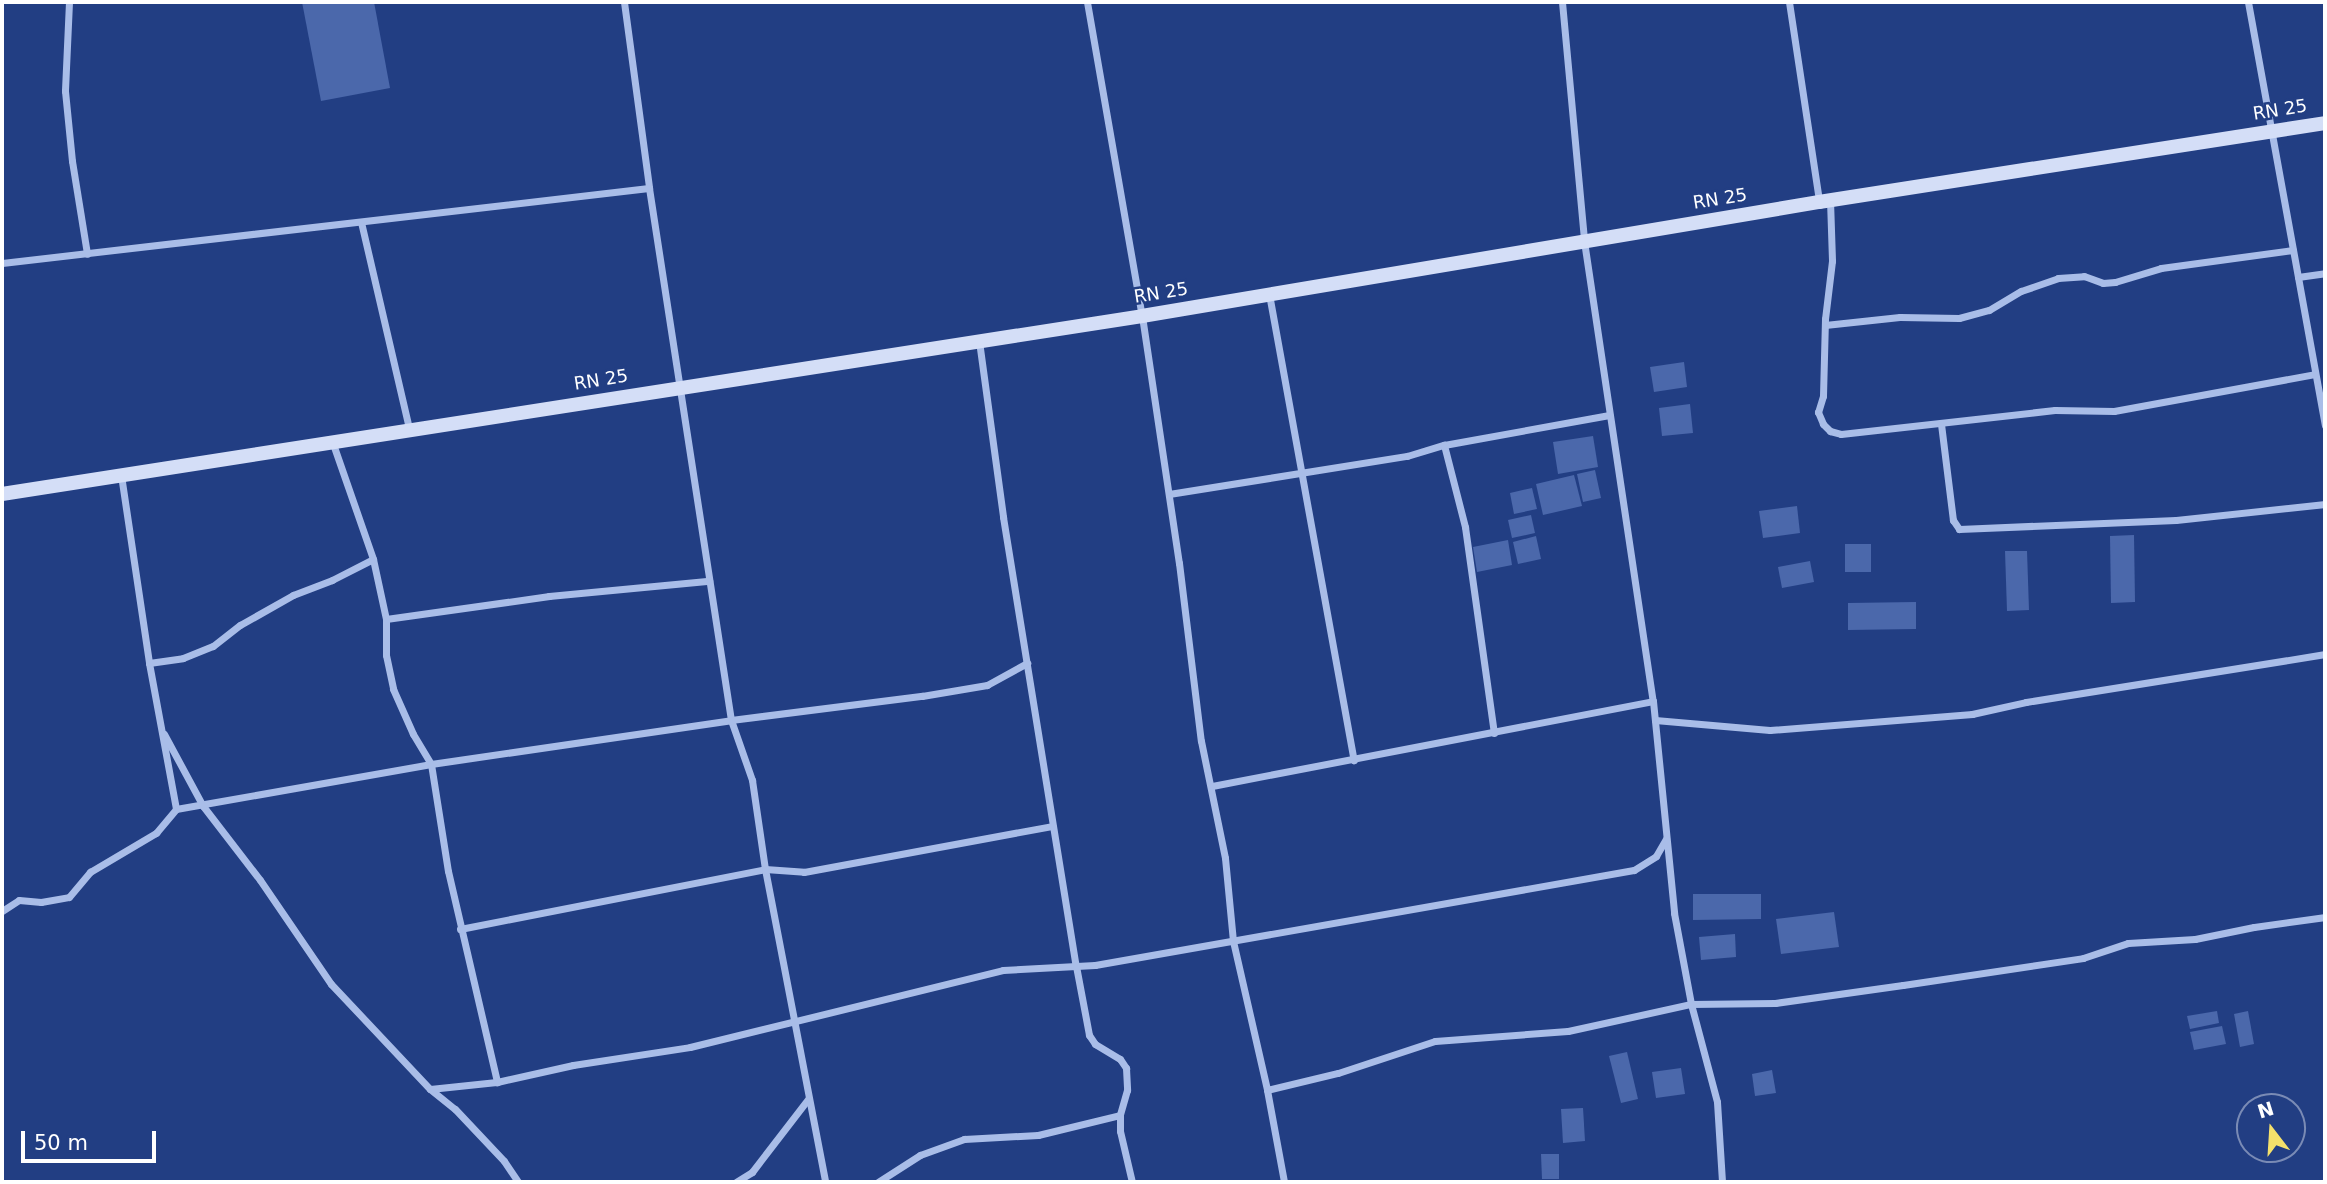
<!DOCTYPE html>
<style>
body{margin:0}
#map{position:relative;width:2327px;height:1184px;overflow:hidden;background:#223e83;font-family:"DejaVu Sans",sans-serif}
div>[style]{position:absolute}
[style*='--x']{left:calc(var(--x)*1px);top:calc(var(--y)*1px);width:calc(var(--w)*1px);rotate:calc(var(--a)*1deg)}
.building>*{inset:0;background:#4b68ab}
.street>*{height:7px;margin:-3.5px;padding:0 3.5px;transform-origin:3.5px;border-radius:3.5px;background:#a9bde8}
.secondary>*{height:14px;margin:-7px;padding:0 7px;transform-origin:7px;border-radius:7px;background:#d4def7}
span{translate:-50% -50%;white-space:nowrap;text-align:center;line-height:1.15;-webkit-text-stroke:5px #223e83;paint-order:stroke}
.street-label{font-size:18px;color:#fff}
.frame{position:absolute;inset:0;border:4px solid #fff;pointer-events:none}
.north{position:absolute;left:2236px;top:1093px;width:70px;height:70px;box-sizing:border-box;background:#223e83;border:2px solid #7a8bb5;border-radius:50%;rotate:343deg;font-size:19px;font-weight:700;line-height:28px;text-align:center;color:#fff}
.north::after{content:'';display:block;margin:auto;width:24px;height:32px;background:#f4e06b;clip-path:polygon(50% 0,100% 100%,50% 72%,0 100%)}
.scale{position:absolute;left:21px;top:1131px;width:135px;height:32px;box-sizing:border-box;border:4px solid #fff;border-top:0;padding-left:9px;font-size:21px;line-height:24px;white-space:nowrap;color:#fff;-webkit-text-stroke:5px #223e83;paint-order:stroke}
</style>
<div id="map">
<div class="building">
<i style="clip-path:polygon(302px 2px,374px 2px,390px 88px,321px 101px)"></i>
<i style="clip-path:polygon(1684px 362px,1687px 387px,1654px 392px,1650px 367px)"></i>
<i style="clip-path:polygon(1690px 404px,1693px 433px,1662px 436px,1659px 408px)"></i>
<i style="clip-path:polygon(1593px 436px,1598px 467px,1558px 474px,1553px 442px)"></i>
<i style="clip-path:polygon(1595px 470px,1601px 498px,1583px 502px,1577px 474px)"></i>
<i style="clip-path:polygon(1574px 475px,1582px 506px,1543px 515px,1536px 484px)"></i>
<i style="clip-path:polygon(1532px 488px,1537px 509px,1514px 514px,1510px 493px)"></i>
<i style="clip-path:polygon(1797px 506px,1800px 533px,1763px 538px,1759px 511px)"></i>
<i style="clip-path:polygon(1531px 515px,1535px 533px,1512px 538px,1508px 520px)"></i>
<i style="clip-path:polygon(2134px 535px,2135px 602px,2111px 603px,2110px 536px)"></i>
<i style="clip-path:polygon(1536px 536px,1541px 559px,1518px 564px,1513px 542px)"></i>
<i style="clip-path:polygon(1508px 540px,1512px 565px,1477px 572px,1473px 547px)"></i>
<i style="clip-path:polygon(1845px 544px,1871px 544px,1871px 572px,1845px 572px)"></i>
<i style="clip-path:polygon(2005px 551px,2027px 551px,2029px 610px,2007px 611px)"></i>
<i style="clip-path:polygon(1810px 561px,1814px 582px,1782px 588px,1778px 567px)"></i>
<i style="clip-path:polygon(1916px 602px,1916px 629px,1848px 630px,1848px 603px)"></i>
<i style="clip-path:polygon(1693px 894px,1761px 894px,1761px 919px,1693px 920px)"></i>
<i style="clip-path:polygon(1834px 912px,1839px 947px,1781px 954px,1776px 919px)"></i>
<i style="clip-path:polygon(1735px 934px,1736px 957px,1701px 960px,1699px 937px)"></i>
<i style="clip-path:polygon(2217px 1011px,2219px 1023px,2190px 1029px,2187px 1016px)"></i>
<i style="clip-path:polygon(2248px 1011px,2254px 1044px,2240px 1047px,2234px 1014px)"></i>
<i style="clip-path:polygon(2222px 1026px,2226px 1044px,2194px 1050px,2190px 1032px)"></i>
<i style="clip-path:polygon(1627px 1052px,1638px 1099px,1621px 1103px,1609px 1056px)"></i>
<i style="clip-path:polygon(1681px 1068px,1685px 1094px,1656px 1098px,1652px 1072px)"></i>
<i style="clip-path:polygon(1772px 1070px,1776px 1093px,1755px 1096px,1752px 1074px)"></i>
<i style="clip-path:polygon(1583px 1108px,1585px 1141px,1563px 1143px,1561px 1109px)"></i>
<i style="clip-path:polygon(1541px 1154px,1559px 1154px,1559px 1179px,1542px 1179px)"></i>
</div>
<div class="street">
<i style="--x:69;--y:2;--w:89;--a:92.6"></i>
<i style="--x:65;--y:91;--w:70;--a:84.3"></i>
<i style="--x:72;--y:161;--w:94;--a:80.8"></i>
<i style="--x:624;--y:2;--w:188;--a:82.3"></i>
<i style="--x:649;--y:188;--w:538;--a:81.24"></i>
<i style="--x:731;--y:720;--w:64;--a:70.7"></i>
<i style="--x:752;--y:780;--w:90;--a:81.7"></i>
<i style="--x:765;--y:869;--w:319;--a:79.1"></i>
<i style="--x:1087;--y:2;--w:319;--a:80.1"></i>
<i style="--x:1142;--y:316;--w:250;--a:81.5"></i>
<i style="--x:1179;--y:563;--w:179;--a:83"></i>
<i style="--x:1201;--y:741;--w:119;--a:78.4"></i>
<i style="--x:1225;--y:858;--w:83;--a:84.5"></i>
<i style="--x:1233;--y:941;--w:153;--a:77.1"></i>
<i style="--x:1267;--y:1090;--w:94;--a:79.5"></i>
<i style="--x:1562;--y:2;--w:240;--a:84.7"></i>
<i style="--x:1584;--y:241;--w:465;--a:81.5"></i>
<i style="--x:1653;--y:701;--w:213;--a:84.3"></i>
<i style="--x:1674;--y:913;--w:93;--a:79.4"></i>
<i style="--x:1691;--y:1004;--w:101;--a:75.1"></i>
<i style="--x:1717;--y:1102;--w:80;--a:86.4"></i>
<i style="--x:1789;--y:2;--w:201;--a:81.4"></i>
<i style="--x:2248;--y:2;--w:430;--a:79.7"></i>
<i style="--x:1830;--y:200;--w:61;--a:88.1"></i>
<i style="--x:1832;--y:261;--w:58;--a:96.9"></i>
<i style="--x:1825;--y:319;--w:77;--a:91.5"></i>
<i style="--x:1823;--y:396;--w:17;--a:107"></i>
<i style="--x:1818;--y:412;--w:13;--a:67"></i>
<i style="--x:1823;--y:424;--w:10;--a:45"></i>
<i style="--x:1830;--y:431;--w:11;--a:15"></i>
<i style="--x:1841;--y:434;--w:215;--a:-6.4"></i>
<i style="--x:2055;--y:410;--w:59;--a:1"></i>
<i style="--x:2114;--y:411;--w:204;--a:-10.4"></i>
<i style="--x:361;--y:222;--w:212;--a:76.9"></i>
<i style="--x:2;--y:263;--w:651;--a:-6.61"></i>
<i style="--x:2298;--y:277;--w:27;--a:-8"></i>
<i style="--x:1269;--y:294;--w:474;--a:79.7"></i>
<i style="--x:1825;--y:325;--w:75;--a:-6.1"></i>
<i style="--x:1900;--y:317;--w:59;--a:1"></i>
<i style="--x:1959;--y:318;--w:31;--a:-15"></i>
<i style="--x:1989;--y:310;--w:37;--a:-31"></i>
<i style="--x:2021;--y:291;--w:39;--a:-19"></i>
<i style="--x:2058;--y:278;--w:26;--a:-4"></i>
<i style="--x:2084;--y:276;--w:20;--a:20"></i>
<i style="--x:2103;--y:283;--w:12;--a:-5"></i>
<i style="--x:2115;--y:282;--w:48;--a:-16.9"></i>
<i style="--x:2161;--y:268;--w:133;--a:-7.8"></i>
<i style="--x:979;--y:341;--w:178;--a:82.2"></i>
<i style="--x:1003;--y:517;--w:455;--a:80.8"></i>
<i style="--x:1076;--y:966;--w:70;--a:79.3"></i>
<i style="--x:1089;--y:1035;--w:11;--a:56"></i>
<i style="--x:1095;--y:1044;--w:29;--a:31"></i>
<i style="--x:1120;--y:1059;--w:11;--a:56"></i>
<i style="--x:1126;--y:1068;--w:22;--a:87"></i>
<i style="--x:1127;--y:1090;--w:26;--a:106"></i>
<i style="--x:1120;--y:1115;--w:16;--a:90"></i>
<i style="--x:1120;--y:1131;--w:52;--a:76.8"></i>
<i style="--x:1941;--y:424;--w:97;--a:82.9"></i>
<i style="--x:1953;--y:520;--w:11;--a:56"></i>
<i style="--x:1959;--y:529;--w:217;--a:-2.4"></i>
<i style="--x:2176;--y:520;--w:150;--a:-6.1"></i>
<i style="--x:332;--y:441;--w:125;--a:70.8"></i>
<i style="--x:373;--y:559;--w:61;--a:77.8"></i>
<i style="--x:386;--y:619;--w:36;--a:90"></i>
<i style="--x:386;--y:655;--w:35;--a:78"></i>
<i style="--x:393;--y:689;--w:49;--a:66"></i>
<i style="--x:413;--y:734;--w:35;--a:59"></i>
<i style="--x:431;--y:764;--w:108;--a:81"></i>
<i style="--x:448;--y:871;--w:217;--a:76.9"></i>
<i style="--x:1444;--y:445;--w:85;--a:75.6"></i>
<i style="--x:1465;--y:527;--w:208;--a:82"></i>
<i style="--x:121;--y:475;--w:190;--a:81.5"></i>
<i style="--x:149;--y:663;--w:148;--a:79.5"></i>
<i style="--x:176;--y:809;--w:259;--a:-10"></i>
<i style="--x:431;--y:764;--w:303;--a:-8.3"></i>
<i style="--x:731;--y:720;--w:193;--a:-7.2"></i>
<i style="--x:922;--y:696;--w:66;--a:-9.6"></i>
<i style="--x:987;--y:685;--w:46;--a:-28.8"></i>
<i style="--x:1169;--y:494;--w:241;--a:-9.1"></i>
<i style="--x:1407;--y:456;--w:39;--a:-17"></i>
<i style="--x:1444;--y:445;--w:168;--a:-10.3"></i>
<i style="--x:386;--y:619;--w:165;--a:-8"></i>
<i style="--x:549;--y:596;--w:161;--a:-5.4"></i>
<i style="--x:149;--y:663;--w:34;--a:-8"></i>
<i style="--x:183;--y:658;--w:32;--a:-22"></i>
<i style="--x:213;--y:646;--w:34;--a:-38"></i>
<i style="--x:240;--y:625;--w:61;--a:-29.5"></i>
<i style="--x:293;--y:595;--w:42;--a:-21"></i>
<i style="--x:332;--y:580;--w:46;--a:-27.1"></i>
<i style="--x:1655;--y:720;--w:115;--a:5"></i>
<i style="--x:1770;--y:730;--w:203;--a:-4.5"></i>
<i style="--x:1972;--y:714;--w:55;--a:-12.5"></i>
<i style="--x:2026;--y:702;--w:303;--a:-9.1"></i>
<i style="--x:164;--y:734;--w:82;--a:61.6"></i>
<i style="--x:203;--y:806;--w:93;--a:52.4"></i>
<i style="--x:260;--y:880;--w:126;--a:55.7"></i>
<i style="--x:331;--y:984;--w:144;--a:46.7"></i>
<i style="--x:430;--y:1089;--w:32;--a:39"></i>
<i style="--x:455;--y:1109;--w:71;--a:46.7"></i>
<i style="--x:504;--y:1161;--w:25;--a:56"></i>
<i style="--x:1212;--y:786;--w:449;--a:-10.9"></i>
<i style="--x:2;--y:911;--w:20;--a:-33"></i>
<i style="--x:19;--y:900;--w:22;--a:5"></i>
<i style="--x:41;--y:902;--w:28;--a:-10"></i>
<i style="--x:69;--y:897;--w:33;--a:-50"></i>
<i style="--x:90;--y:872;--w:77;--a:-30.6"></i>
<i style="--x:156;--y:833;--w:31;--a:-50"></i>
<i style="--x:460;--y:929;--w:311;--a:-11.1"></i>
<i style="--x:765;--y:869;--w:39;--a:4"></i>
<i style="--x:804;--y:872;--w:252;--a:-10.5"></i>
<i style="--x:430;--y:1089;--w:67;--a:-6"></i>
<i style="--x:497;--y:1082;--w:78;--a:-12.6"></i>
<i style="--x:573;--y:1065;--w:118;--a:-8.7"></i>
<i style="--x:690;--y:1047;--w:322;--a:-13.8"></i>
<i style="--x:1003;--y:970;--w:92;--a:-3.1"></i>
<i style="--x:1095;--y:965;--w:547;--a:-10"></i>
<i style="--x:1634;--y:870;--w:26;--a:-32"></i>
<i style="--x:1656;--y:856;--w:20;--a:-60"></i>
<i style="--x:1267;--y:1090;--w:73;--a:-13.5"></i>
<i style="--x:1338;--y:1073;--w:102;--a:-18.3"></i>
<i style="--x:1435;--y:1041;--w:133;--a:-4.3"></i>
<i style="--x:1568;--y:1031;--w:126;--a:-12.4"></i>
<i style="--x:1691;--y:1004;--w:84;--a:-0.7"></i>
<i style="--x:1775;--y:1003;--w:129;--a:-8"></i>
<i style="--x:1903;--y:985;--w:182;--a:-8.5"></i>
<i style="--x:2083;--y:958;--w:47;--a:-18.4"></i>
<i style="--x:2128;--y:943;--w:67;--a:-3.4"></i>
<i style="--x:2195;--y:939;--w:60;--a:-11.5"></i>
<i style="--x:2254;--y:927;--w:72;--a:-8"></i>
<i style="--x:736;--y:1182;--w:19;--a:-32"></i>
<i style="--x:752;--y:1172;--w:92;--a:-52.5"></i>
<i style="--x:878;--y:1182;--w:50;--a:-32.7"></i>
<i style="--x:920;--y:1155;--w:47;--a:-20"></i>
<i style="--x:964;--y:1139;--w:74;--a:-3.1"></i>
<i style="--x:1038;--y:1135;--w:84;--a:-13.7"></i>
</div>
<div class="secondary">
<i style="--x:2;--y:494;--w:1154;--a:-8.87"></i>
<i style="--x:1142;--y:316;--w:687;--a:-9.56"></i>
<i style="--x:1819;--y:202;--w:512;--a:-8.87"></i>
</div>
<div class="street-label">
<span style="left:2280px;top:110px;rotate:-9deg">RN 25</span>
<span style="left:1720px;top:199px;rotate:-9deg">RN 25</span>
<span style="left:1161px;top:293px;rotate:-9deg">RN 25</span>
<span style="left:601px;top:380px;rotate:-9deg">RN 25</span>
</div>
<div class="frame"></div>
<div class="north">N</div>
<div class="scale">50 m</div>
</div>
